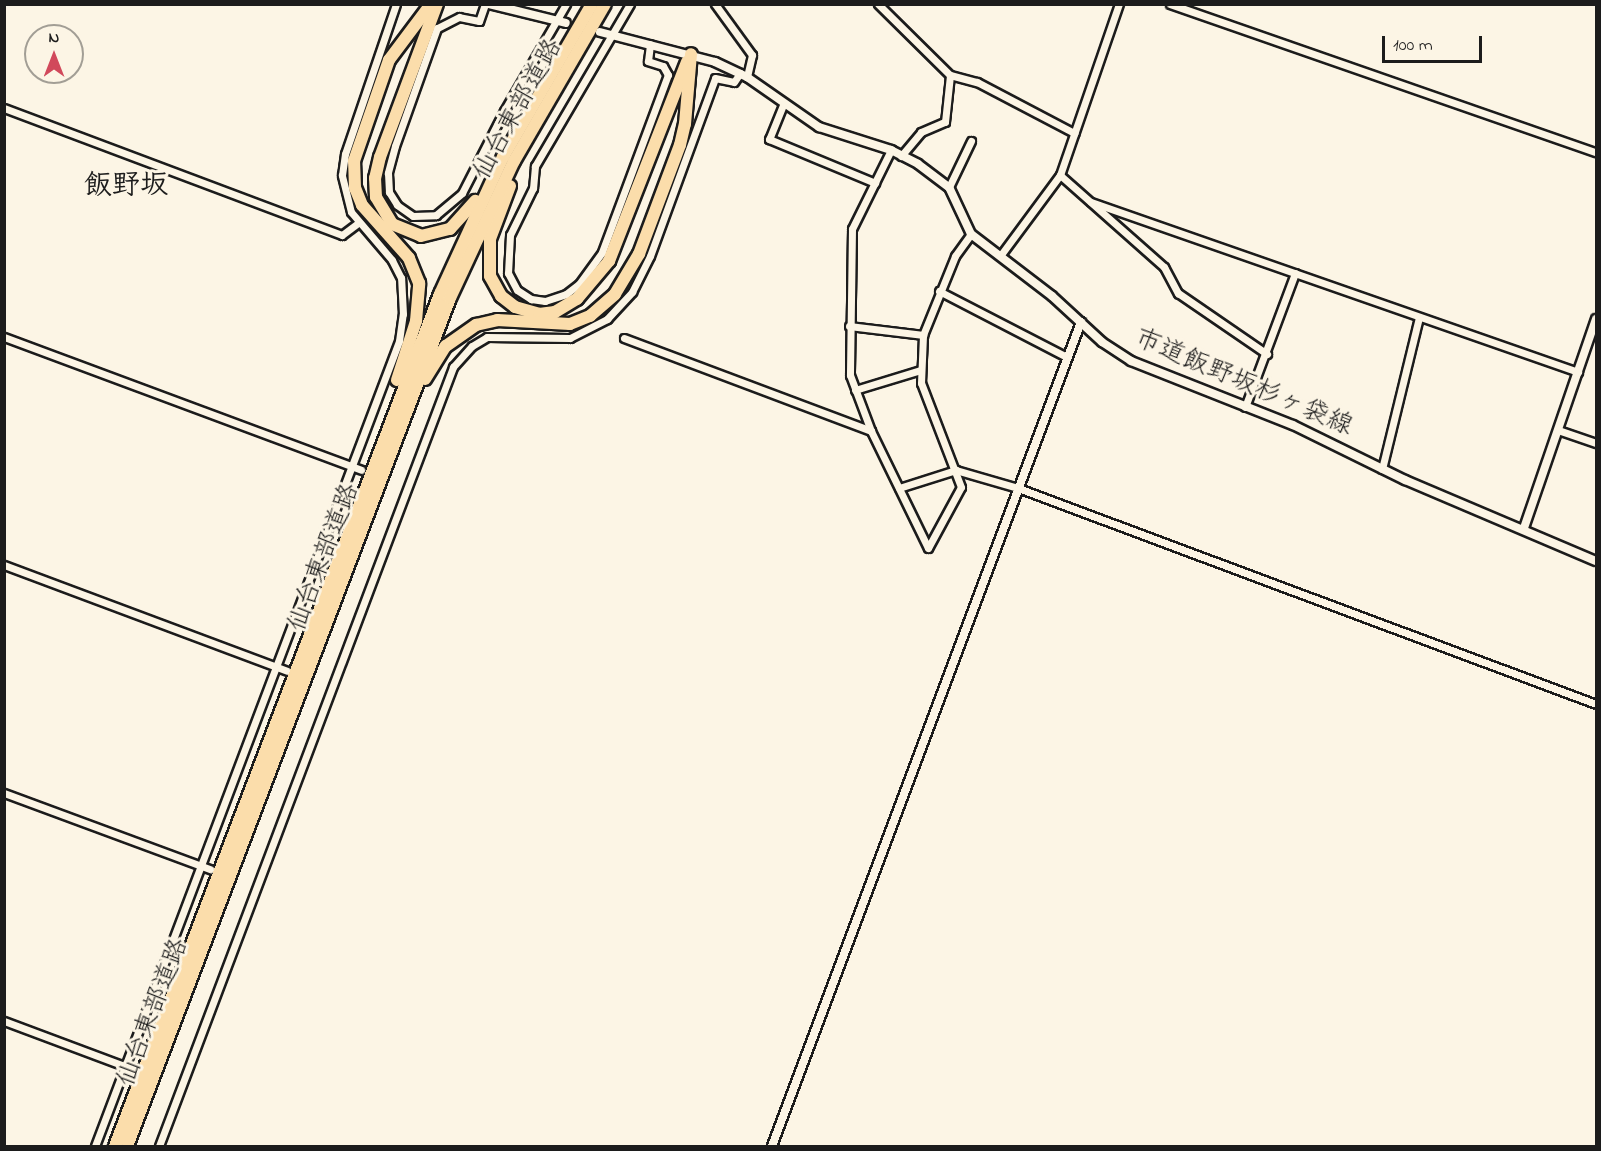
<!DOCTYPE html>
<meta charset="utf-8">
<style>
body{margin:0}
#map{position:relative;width:1601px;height:1151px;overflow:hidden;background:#fcf5e5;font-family:"Indie Flower","Klee One",sans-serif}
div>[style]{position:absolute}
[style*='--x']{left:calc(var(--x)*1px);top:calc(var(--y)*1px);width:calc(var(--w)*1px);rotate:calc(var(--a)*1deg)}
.roads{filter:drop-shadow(2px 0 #1c1c1c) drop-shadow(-2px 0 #1c1c1c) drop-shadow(0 2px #1c1c1c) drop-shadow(0 -2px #1c1c1c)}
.minor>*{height:7px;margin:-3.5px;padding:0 3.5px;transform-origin:3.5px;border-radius:3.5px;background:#fcf5e5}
.tertiary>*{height:8px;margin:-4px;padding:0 4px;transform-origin:4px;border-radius:4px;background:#fcf5e5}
.motorway>*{height:12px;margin:-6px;padding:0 6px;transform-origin:6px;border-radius:6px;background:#fbddab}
span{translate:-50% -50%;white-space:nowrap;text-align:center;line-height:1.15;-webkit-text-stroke:6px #fcf5e5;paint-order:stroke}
.street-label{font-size:26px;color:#1c1c1c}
.quarter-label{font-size:28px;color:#1c1c1c;font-weight:700}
.frame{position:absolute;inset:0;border:6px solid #1c1c1c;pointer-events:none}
.north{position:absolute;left:24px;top:24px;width:60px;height:60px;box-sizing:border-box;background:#fcf5e5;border:2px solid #a29e95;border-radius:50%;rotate:0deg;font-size:16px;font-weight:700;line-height:24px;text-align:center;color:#1c1c1c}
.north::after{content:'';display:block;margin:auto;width:21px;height:27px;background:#d1495b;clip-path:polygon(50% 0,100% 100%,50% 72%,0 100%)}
.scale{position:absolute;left:1382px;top:36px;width:100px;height:27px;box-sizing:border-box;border:3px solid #1c1c1c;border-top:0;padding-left:8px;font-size:18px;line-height:21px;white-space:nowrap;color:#1c1c1c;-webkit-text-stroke:4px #fcf5e5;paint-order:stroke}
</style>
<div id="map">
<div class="roads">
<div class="minor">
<i style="--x:485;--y:4;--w:18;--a:109"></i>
<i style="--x:479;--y:21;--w:20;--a:-169"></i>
<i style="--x:459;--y:17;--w:25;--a:153"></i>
<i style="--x:437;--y:28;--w:125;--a:109.6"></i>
<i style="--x:395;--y:146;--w:28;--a:105"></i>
<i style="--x:388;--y:173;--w:19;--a:87"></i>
<i style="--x:389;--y:192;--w:15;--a:58"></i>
<i style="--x:397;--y:205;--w:19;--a:35"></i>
<i style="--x:413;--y:216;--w:23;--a:-2"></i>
<i style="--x:436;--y:215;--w:34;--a:-40"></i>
<i style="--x:462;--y:193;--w:92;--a:-62.9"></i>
<i style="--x:504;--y:111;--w:124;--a:-59.9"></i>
<i style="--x:630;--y:4;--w:188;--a:120.4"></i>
<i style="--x:535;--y:166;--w:22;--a:95"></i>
<i style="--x:533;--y:188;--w:52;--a:116.1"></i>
<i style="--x:510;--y:235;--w:38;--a:93"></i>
<i style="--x:508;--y:273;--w:19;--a:62"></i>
<i style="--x:517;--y:290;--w:17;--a:33"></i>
<i style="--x:531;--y:299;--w:14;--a:8"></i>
<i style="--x:545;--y:301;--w:22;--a:-18"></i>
<i style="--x:566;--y:294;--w:16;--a:-38"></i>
<i style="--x:579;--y:284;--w:39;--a:-54"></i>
<i style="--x:602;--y:252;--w:189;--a:-69.6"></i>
<i style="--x:668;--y:75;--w:10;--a:-119"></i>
<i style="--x:663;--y:66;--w:16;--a:-162"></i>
<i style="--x:648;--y:61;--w:17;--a:-83"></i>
<i style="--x:715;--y:4;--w:63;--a:54"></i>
<i style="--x:752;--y:55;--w:23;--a:103"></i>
<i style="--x:878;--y:4;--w:101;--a:44.6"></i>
<i style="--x:950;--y:75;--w:28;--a:15"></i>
<i style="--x:977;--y:82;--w:110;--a:27.7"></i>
<i style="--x:1170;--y:4;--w:451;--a:19.2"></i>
<i style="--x:783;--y:105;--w:37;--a:112"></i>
<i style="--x:769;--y:139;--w:115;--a:22.5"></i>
<i style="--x:4;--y:108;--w:361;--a:20.6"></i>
<i style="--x:342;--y:235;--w:20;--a:-37"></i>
<i style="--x:891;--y:150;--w:88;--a:116.3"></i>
<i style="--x:852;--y:229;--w:146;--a:90.8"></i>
<i style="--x:850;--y:375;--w:60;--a:69.4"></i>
<i style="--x:871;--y:431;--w:130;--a:64"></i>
<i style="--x:928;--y:548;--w:69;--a:-61.6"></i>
<i style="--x:961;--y:487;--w:111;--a:-111"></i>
<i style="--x:921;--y:383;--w:48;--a:-87.6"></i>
<i style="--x:923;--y:335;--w:85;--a:-67.9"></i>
<i style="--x:955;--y:256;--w:27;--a:-54"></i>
<i style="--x:901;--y:156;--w:31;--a:-50"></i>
<i style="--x:921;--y:132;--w:26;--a:-23"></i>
<i style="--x:945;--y:122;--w:47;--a:-83.9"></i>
<i style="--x:1060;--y:175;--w:139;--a:41.5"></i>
<i style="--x:1164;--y:267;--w:30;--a:62"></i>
<i style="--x:1178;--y:293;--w:108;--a:34.4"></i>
<i style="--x:949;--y:187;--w:51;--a:-64.4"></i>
<i style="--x:1091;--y:202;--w:516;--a:19.24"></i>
<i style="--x:1000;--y:256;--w:101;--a:-53.5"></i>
<i style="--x:1060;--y:175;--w:181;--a:-71"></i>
<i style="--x:939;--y:291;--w:144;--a:27.3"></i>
<i style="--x:849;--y:326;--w:75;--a:6.9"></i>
<i style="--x:4;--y:337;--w:381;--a:20.4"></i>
<i style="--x:624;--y:338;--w:264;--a:20.6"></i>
<i style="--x:855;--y:390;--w:69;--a:-16.9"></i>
<i style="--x:1245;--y:407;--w:143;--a:-69.5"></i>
<i style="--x:1558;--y:430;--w:40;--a:18.9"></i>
<i style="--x:1382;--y:469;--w:156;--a:-76.3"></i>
<i style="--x:899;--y:488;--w:60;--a:-17.5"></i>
<i style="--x:956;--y:470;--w:65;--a:16.2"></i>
<i style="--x:1018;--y:488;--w:617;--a:20.49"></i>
<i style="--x:4;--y:565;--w:302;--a:20.5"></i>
<i style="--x:4;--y:793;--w:220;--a:20.3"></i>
<i style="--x:4;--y:1021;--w:140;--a:20.5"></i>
<i style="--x:95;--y:1146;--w:860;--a:-69.31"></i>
<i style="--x:399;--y:341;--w:27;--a:-82"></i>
<i style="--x:403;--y:314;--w:36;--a:-93"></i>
<i style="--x:401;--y:278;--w:20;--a:-117"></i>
<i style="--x:392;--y:260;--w:63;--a:-130.5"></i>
<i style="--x:351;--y:212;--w:38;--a:-104"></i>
<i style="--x:342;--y:175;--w:21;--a:-82"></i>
<i style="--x:345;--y:154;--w:158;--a:-71.2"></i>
<i style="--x:159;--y:1146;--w:833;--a:-69.32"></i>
<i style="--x:453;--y:367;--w:28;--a:-48"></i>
<i style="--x:472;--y:346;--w:17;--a:-31"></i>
<i style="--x:487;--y:337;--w:83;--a:0.7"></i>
<i style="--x:570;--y:338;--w:42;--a:-27.2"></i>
<i style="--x:607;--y:319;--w:37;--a:-47"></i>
<i style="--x:632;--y:292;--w:40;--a:-63.4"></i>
<i style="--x:650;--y:256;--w:189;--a:-69.9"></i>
<i style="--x:715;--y:78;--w:19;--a:12"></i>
<i style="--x:734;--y:82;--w:11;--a:-56"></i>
</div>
<div class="tertiary">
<i style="--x:489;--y:4;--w:79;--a:13.9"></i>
<i style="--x:600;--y:32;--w:119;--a:14.6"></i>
<i style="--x:715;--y:62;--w:35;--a:25"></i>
<i style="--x:747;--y:77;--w:88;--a:34.8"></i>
<i style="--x:819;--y:127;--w:76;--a:17.7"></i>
<i style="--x:891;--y:150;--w:30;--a:27"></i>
<i style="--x:918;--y:164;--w:39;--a:37"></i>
<i style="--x:949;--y:187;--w:52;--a:64.9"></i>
<i style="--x:971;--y:234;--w:102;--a:37.4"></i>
<i style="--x:1052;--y:296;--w:68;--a:42.6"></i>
<i style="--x:1102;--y:342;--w:35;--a:33"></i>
<i style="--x:1131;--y:361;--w:174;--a:21.6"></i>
<i style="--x:1293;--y:425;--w:125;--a:26.2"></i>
<i style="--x:1405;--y:480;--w:207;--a:23"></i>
<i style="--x:1524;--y:528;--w:221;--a:-71"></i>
<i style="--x:772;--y:1146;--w:880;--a:-69.44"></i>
</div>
<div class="motorway">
<i style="--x:437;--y:4;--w:163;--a:110.4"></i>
<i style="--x:380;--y:157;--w:22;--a:103"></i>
<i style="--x:375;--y:178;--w:19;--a:87"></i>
<i style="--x:376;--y:197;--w:31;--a:59"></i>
<i style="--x:392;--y:224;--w:31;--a:22"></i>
<i style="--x:421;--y:236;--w:30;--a:-14"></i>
<i style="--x:450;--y:229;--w:38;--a:-48"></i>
<i style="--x:510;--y:186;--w:57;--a:110.7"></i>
<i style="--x:490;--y:239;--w:37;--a:90"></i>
<i style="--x:490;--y:276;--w:23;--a:61"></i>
<i style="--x:501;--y:296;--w:18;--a:38"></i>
<i style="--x:515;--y:307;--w:25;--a:16"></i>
<i style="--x:539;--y:314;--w:16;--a:-7"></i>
<i style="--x:555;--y:312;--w:26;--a:-31"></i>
<i style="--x:577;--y:299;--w:50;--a:-49.9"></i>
<i style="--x:609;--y:261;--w:214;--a:-68.6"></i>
<i style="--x:425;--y:379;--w:39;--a:-58"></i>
<i style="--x:446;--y:346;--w:37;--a:-35"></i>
<i style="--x:476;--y:325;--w:22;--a:-13"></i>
<i style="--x:497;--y:320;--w:73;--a:3.1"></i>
<i style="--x:570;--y:324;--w:22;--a:-22"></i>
<i style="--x:590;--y:316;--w:33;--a:-41"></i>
<i style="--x:615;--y:294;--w:47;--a:-59"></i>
<i style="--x:639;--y:254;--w:116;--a:-69.4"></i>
<i style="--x:680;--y:145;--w:22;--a:-77"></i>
<i style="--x:685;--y:124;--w:70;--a:-85.1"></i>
<i style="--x:397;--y:380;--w:62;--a:-72.1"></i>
<i style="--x:416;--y:321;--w:38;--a:-85"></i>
<i style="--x:419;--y:283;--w:27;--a:-112"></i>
<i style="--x:409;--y:258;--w:71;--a:-131.6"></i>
<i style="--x:362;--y:205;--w:18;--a:-112"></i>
<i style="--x:355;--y:188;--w:27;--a:-92"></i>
<i style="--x:354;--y:161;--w:107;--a:-70.9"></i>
<i style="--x:389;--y:60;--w:70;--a:-53.1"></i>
<i style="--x:115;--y:1146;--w:912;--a:-69.12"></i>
<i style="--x:440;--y:294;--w:151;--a:-65.3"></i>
<i style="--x:503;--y:157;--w:177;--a:-59.8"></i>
<i style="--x:127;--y:1146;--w:907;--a:-69.15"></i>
<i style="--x:450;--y:298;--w:151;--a:-65"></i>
<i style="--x:514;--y:161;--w:181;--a:-59.9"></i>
</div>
</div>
<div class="street-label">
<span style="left:519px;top:110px;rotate:-61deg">仙台東部道路</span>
<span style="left:1243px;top:384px;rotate:23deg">市道飯野坂杉ヶ袋線</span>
<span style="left:325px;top:558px;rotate:-69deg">仙台東部道路</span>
<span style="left:154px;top:1013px;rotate:-69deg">仙台東部道路</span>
</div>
<div class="quarter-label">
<span style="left:126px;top:187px">飯野坂</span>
</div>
<div class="frame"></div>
<div class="north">N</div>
<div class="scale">100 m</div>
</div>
